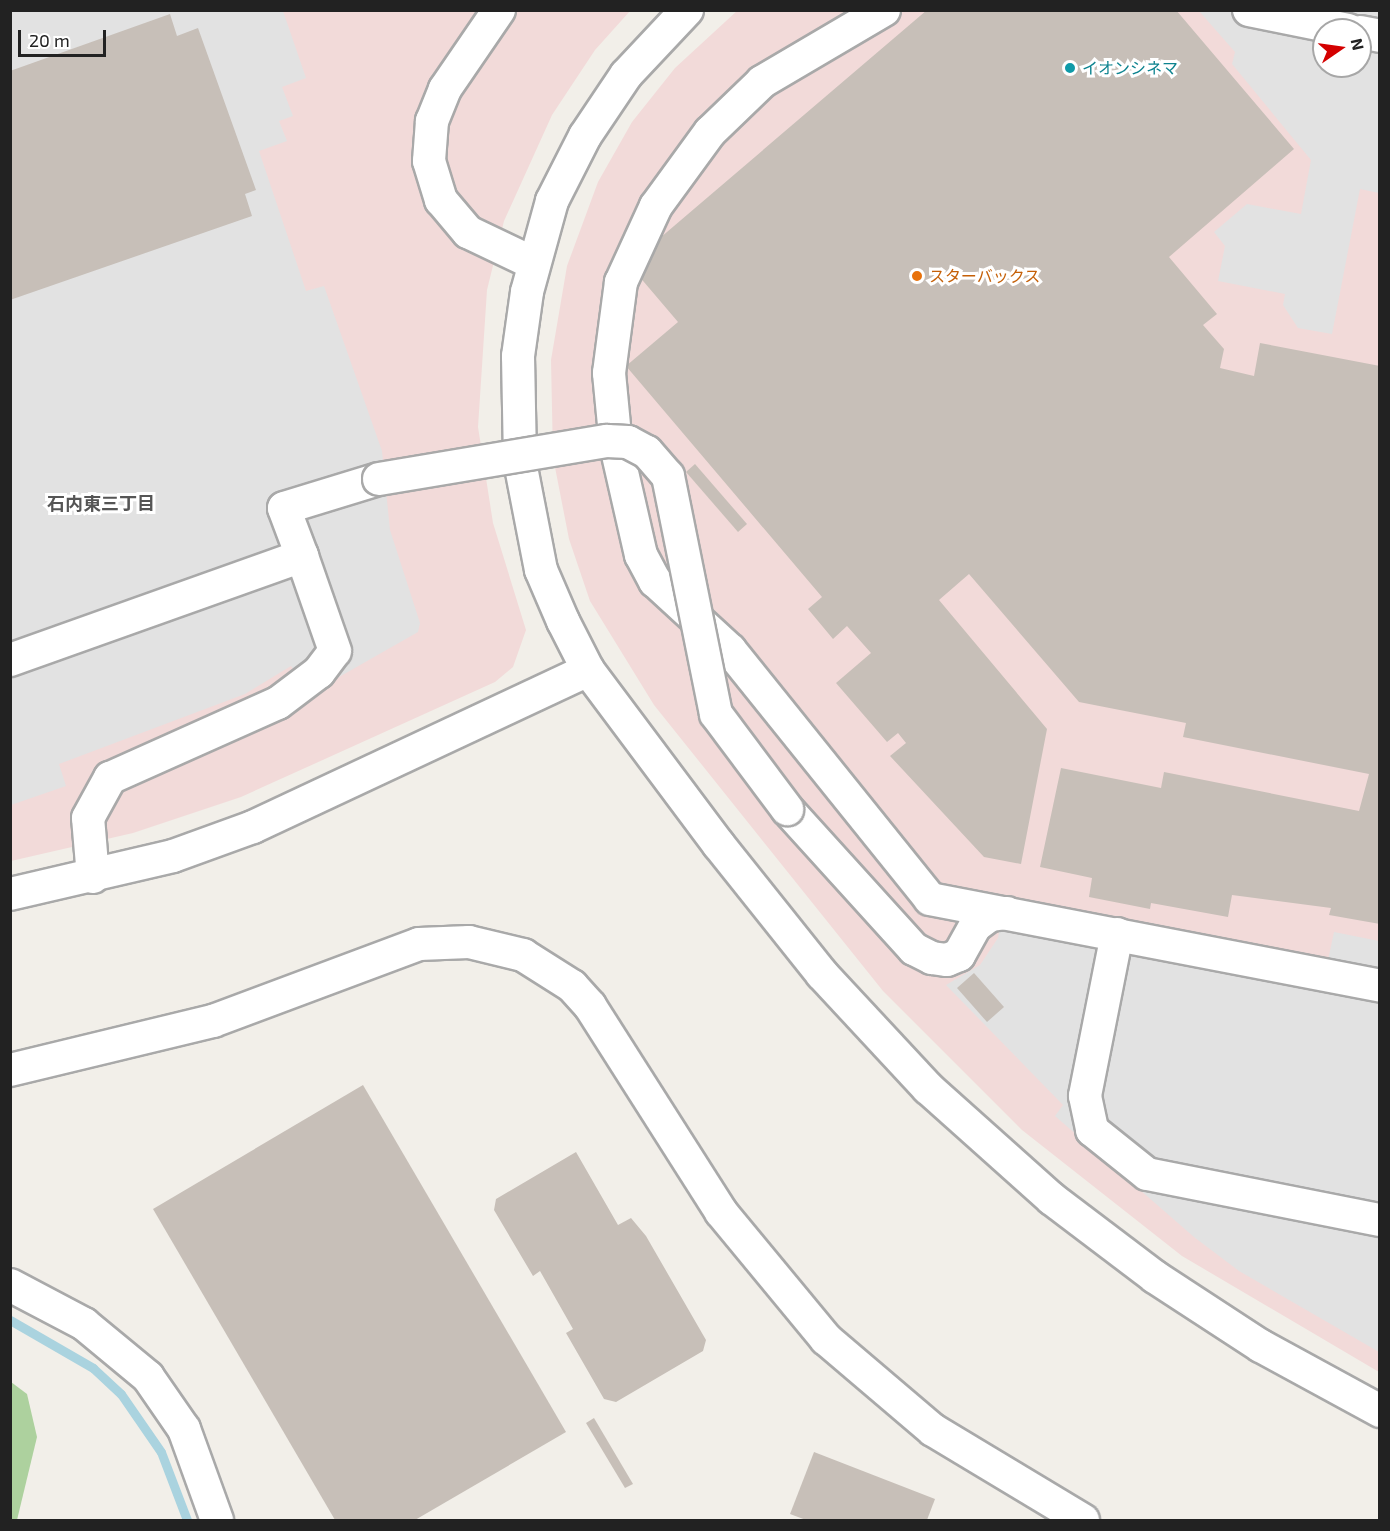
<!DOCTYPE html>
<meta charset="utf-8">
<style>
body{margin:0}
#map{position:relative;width:1390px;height:1531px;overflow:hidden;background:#f2efe9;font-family:"Exo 2","Noto Sans JP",sans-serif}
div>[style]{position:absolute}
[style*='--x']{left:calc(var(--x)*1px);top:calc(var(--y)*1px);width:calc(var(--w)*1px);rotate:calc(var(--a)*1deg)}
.commercial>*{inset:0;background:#f2dad9}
.forest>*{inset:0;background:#add19e}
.parking>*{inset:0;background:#e2e2e2}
.stream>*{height:9px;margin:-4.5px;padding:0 4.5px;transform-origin:4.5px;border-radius:4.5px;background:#aad3df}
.building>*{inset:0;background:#c7bfb8}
.roads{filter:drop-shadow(2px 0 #a9a9a9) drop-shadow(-2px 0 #a9a9a9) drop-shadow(0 2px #a9a9a9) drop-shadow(0 -2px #a9a9a9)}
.minor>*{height:32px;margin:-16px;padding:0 16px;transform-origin:16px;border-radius:16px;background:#fff}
.bridges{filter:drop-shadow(2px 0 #a9a9a9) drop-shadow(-2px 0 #a9a9a9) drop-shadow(0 2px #a9a9a9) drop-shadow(0 -2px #a9a9a9)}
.minor-bridge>*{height:32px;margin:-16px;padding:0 16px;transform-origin:16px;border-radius:16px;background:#fff}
.dots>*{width:16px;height:16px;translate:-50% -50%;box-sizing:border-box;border:3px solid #fff;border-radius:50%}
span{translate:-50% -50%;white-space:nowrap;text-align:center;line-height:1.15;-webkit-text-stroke:6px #fff;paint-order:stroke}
.culture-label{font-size:16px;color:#0d838f}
.left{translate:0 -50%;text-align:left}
.food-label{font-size:16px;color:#c56008}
.neighbourhood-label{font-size:18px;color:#555;font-weight:700}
.frame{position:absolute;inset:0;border:12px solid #222;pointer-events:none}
.north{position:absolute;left:1312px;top:18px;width:60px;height:60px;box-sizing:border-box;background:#fff;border:2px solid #a7a7a7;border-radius:50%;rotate:77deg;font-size:16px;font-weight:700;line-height:24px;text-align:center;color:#222}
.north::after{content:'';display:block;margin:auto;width:21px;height:27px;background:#d40000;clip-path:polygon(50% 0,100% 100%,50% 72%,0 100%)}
.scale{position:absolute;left:18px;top:30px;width:88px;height:27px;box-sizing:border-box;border:3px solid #222;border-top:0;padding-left:8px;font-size:18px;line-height:21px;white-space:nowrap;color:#222;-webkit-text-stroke:4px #fff;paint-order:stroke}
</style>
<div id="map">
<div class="commercial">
<i style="clip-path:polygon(evenodd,738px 10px,1379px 11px,1379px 1372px,1182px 1256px,1022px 1130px,883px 991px,654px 705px,590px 601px,569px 539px,553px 457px,551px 360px,567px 266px,598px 182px,632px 122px,675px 68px,738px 10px,1324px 30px,1360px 30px,1360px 66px,1324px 66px,1324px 30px)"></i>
<i style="clip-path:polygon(11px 11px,630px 11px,595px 50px,552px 115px,504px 221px,487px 290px,478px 427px,493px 523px,526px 630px,513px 667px,495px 682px,241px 797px,133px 833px,11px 861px)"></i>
</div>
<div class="forest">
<i style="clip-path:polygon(11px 1382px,27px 1394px,37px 1437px,17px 1520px,10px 1520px)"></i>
</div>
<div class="parking">
<i style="clip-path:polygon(10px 11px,283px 11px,306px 78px,282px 87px,293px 116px,279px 121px,287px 141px,259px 151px,306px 291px,324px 286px,382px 451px,390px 530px,420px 623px,418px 632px,311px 693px,291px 666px,245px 694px,59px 764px,66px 786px,11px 805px)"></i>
<i style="clip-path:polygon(evenodd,1199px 11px,1379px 11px,1379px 193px,1360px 189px,1332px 334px,1298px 328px,1283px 305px,1285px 294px,1218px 281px,1225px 246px,1214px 232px,1247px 204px,1301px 214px,1311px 160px,1232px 64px,1235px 52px,1199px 11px,1324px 30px,1360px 30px,1360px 66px,1324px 66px,1324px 30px)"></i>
<i style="clip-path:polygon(1006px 896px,1328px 960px,1334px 932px,1379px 941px,1379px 1352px,1239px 1271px,1194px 1237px,1055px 1116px,1063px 1105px,946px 985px,980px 965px,998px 938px)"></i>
</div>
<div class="stream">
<i style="--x:10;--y:1320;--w:96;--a:30"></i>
<i style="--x:93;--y:1368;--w:38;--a:43"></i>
<i style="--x:121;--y:1394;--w:70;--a:55.4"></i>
<i style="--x:161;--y:1452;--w:73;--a:69.1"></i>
</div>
<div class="building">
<i style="clip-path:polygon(927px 10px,1176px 10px,1294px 149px,1169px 257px,1217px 314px,1203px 325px,1224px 349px,1220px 368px,1254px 376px,1260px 343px,1380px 366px,1380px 924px,1329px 915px,1331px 908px,1232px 895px,1228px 917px,1151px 903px,1150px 909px,1089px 897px,1092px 878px,1040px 867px,1061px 768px,1161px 788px,1164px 772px,1359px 811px,1369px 774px,1183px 737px,1186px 723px,1079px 702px,969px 574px,939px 600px,1047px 729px,1021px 864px,984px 857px,890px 756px,906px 743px,898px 733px,887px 742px,836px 683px,871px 653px,847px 626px,833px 639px,808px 609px,822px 597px,626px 366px,678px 322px,638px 275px,640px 255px)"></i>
<i style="clip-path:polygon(170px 14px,177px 36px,198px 28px,256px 190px,245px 194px,252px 216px,10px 300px,10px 71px)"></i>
<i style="clip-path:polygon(695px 464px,747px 524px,738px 532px,686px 472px)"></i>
<i style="clip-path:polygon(974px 973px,1004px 1007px,987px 1022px,957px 988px)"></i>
<i style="clip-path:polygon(363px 1085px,566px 1432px,415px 1520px,335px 1520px,153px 1209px)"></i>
<i style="clip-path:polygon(576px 1152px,618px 1225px,631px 1218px,646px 1236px,706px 1340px,703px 1351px,616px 1402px,604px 1399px,566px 1333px,573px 1329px,540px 1271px,533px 1276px,494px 1210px,496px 1199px)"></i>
<i style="clip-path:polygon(594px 1418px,633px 1484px,625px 1488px,586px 1423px)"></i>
<i style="clip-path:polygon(814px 1452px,935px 1499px,927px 1520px,806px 1520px,790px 1514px)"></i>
</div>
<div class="roads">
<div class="minor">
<i style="--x:499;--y:10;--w:96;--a:124.4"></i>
<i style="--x:445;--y:89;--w:35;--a:112"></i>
<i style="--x:432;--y:121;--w:40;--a:94.3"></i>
<i style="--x:429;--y:161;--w:41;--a:72.9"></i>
<i style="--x:441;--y:200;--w:42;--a:49.8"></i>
<i style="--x:468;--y:232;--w:72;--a:25.5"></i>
<i style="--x:687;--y:10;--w:89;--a:133.2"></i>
<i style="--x:626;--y:75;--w:73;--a:123.9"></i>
<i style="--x:585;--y:136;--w:73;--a:116.9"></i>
<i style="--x:552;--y:201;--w:94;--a:105.4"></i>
<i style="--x:527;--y:292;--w:65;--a:98"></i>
<i style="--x:518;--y:356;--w:106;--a:88.9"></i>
<i style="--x:520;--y:462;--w:110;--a:79"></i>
<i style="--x:541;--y:570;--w:56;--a:66.7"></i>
<i style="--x:563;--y:621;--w:55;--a:63"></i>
<i style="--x:588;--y:670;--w:219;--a:53.2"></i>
<i style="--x:719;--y:845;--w:165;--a:51.4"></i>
<i style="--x:822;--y:974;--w:156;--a:47.1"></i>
<i style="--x:928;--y:1088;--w:166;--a:41.8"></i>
<i style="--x:1052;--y:1199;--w:129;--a:37.1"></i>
<i style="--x:1155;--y:1277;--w:126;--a:33.1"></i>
<i style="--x:1261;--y:1346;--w:136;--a:28.6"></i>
<i style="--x:884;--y:10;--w:142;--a:149.5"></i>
<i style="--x:762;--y:82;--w:72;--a:136.1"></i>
<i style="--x:710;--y:132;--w:92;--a:126.1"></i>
<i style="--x:656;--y:206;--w:84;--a:114.7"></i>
<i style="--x:621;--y:282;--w:92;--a:97.5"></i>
<i style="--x:609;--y:373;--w:73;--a:84.5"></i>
<i style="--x:616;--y:446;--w:112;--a:77.1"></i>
<i style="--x:641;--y:555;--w:30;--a:62"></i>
<i style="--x:655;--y:581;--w:102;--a:42.6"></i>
<i style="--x:730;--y:650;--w:319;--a:51.2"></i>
<i style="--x:930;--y:899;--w:458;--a:10.9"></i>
<i style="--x:1249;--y:10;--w:101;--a:11.4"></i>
<i style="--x:1360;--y:32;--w:20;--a:11"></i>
<i style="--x:10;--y:660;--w:310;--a:-19.6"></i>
<i style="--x:302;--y:556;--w:51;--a:-110.6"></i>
<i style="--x:284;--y:508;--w:99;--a:-17"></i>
<i style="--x:787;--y:809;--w:189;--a:47.8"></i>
<i style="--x:914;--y:949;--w:20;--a:27"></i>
<i style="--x:932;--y:958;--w:15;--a:8"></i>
<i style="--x:947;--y:960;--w:13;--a:-23"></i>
<i style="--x:959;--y:955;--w:33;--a:-61"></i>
<i style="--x:975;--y:926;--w:19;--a:-36"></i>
<i style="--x:990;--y:915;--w:17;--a:-7"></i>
<i style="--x:93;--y:877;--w:59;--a:-94.8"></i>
<i style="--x:88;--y:818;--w:46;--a:-61.2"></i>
<i style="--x:110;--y:778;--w:184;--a:-24.1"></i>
<i style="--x:278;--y:703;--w:51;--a:-37.1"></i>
<i style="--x:319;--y:672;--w:26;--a:-53"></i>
<i style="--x:335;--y:651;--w:101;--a:-109.2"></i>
<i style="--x:10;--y:894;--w:167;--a:-13.1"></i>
<i style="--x:173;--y:856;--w:85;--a:-19.9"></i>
<i style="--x:253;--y:827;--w:370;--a:-25.1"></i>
<i style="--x:1117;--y:934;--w:165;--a:101.2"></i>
<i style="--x:1085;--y:1096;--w:35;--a:78"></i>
<i style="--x:1092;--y:1130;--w:70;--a:38.7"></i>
<i style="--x:1147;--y:1174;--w:237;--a:11.2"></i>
<i style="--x:10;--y:1070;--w:209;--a:-13.6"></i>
<i style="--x:213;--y:1021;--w:220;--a:-20.5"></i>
<i style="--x:419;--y:944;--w:50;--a:-2.3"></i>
<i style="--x:469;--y:942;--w:56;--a:13.5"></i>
<i style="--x:523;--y:955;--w:58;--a:32.3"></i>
<i style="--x:572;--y:986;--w:27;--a:48"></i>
<i style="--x:590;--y:1006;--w:244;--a:57.5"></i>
<i style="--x:721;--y:1212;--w:165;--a:50.4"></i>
<i style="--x:826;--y:1339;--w:140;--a:40.4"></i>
<i style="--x:933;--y:1430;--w:175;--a:31"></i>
<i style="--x:10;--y:1285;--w:84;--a:27.8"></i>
<i style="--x:84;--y:1324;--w:83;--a:39.6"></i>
<i style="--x:148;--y:1377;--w:63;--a:55.3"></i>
<i style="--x:184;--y:1429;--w:97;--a:70.1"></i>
</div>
</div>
<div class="bridges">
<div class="minor-bridge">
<i style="--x:379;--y:479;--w:231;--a:-9.5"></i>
<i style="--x:607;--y:441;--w:21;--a:3"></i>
<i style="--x:628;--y:442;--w:21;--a:28"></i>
<i style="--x:647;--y:452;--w:32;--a:49"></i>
<i style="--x:668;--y:476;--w:243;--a:78.6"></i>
<i style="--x:716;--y:714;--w:119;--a:53.2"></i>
</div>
</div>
<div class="dots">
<i style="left:1070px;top:68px;background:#0f9aa8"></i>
<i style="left:917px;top:276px;background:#e8710a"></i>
</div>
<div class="culture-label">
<span class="left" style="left:1082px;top:68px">イオンシネマ</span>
</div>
<div class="food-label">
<span class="left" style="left:929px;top:276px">スターバックス</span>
</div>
<div class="neighbourhood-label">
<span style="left:101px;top:503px">石内東三丁目</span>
</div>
<div class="frame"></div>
<div class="north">N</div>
<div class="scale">20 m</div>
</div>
